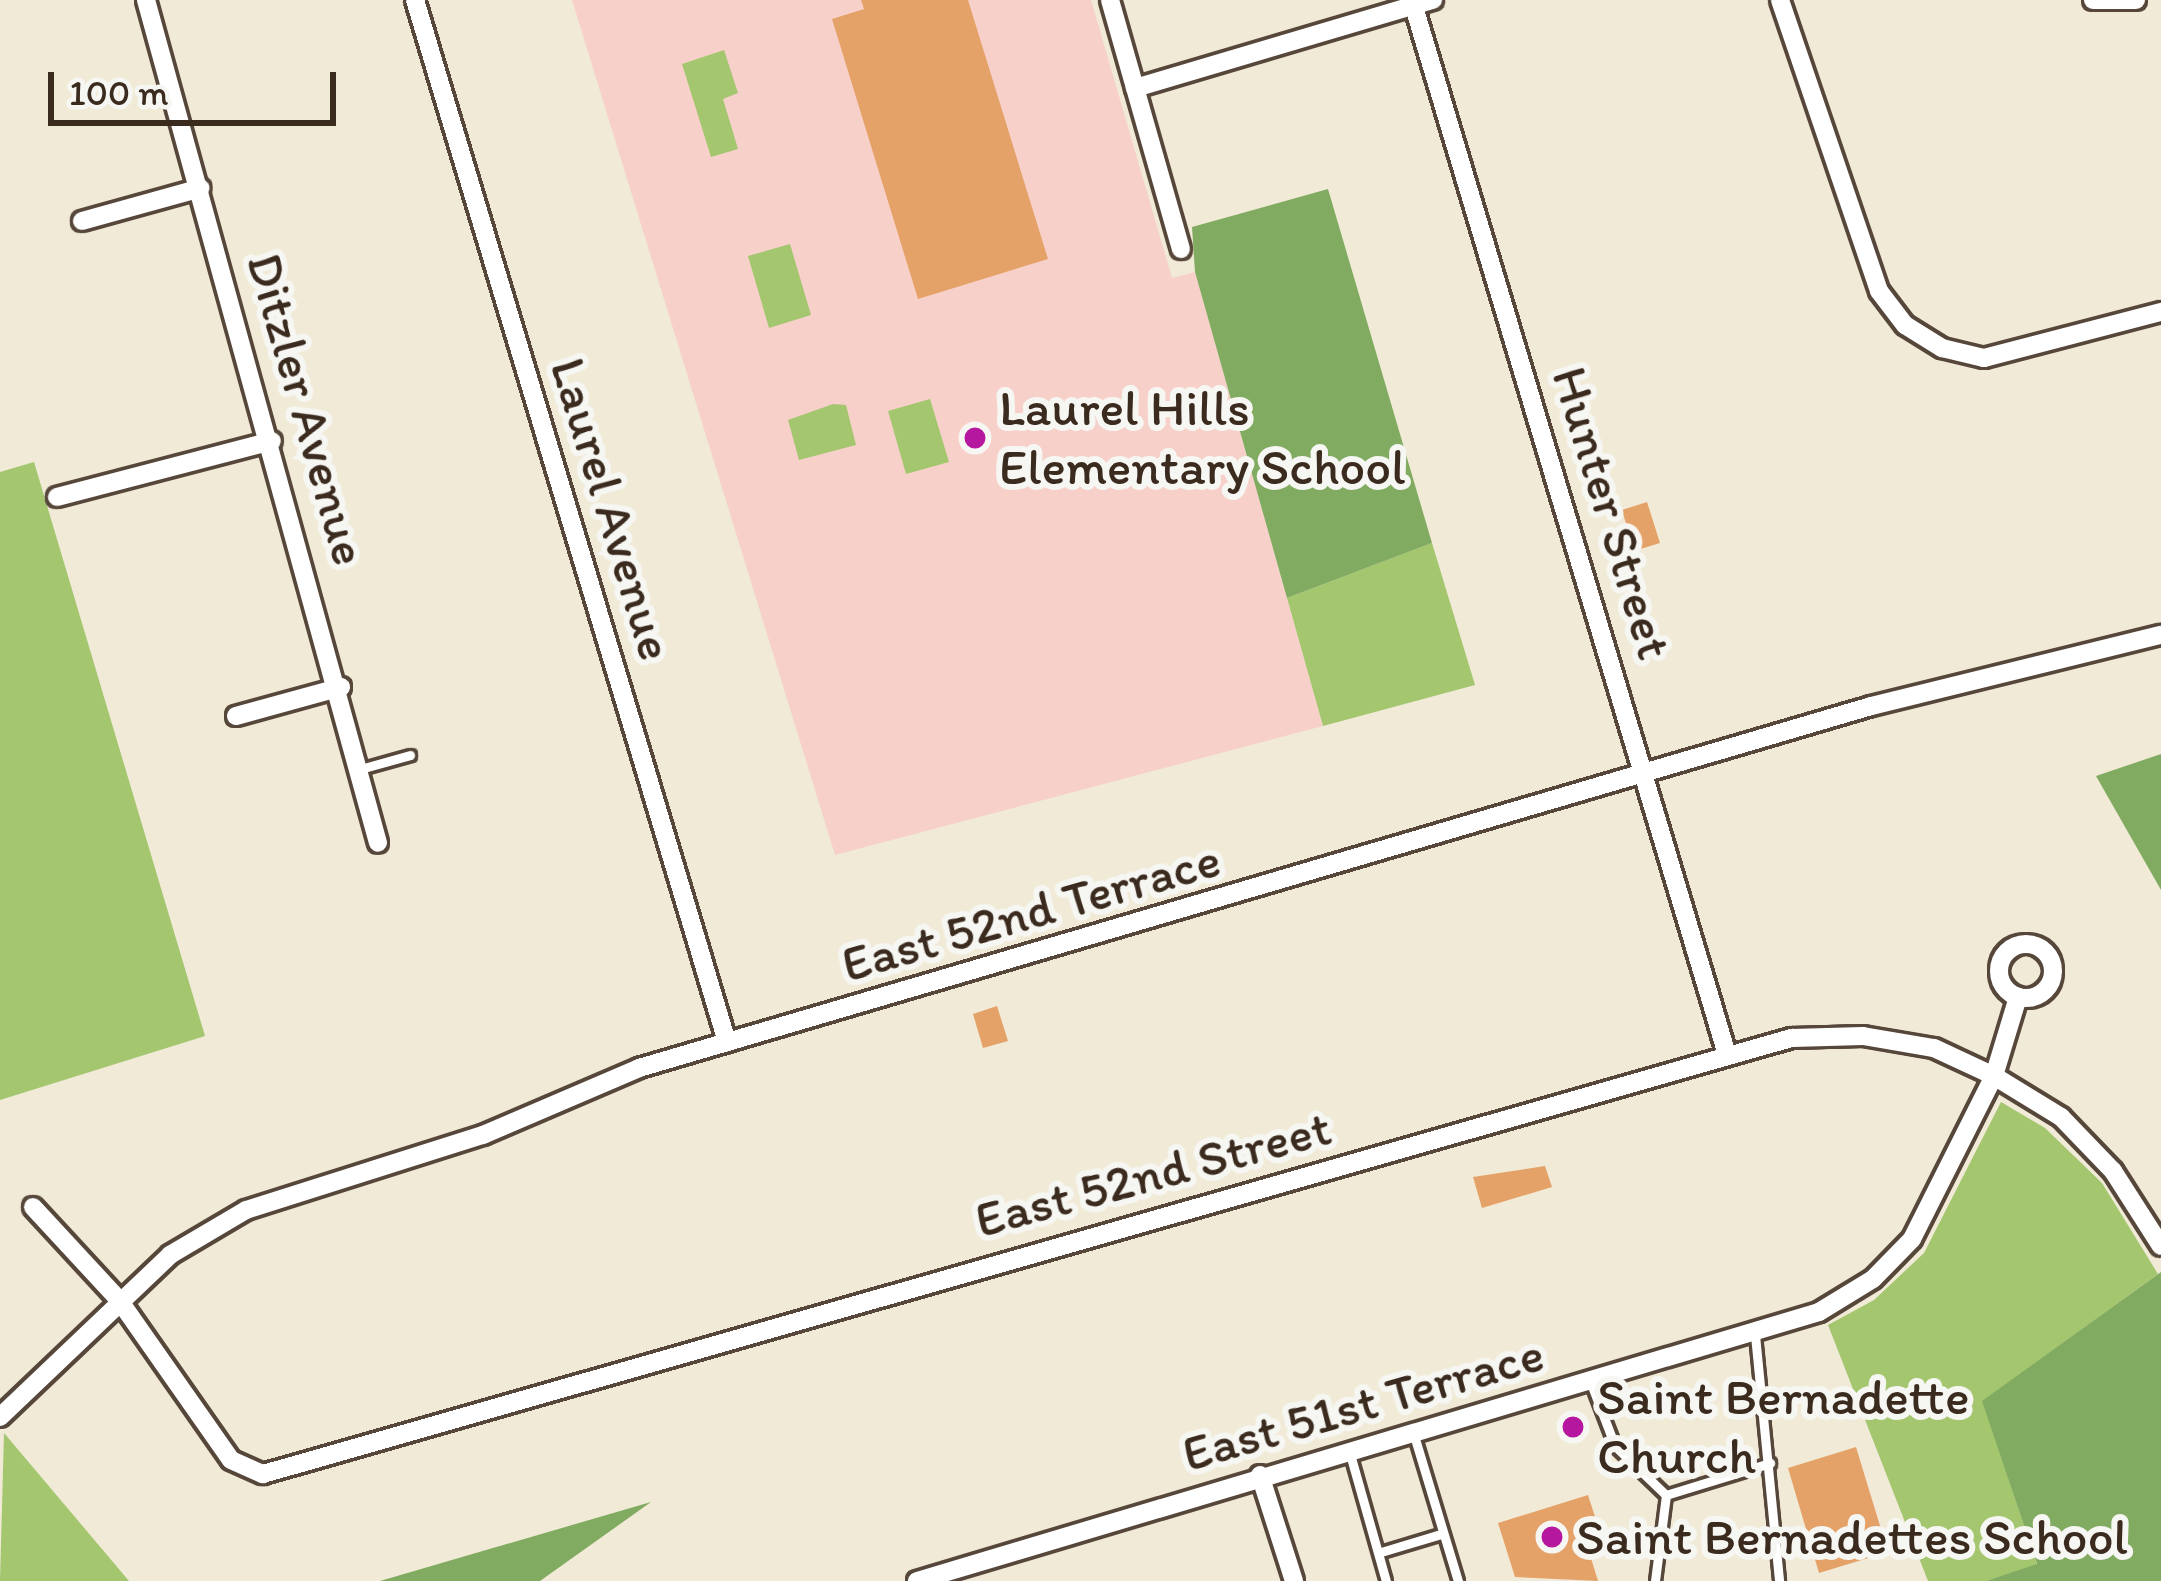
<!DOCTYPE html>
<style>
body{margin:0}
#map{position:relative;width:2161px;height:1581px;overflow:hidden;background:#f1ead7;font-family:Itim,sans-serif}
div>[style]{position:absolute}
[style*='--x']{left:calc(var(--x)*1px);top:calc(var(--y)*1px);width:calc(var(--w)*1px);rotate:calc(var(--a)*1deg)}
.built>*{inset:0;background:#f7d0c9}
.green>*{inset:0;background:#a3c66f}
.forest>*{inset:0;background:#82ab62}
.building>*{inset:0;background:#e5a268}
.roads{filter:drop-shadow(3px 0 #56473a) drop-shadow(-3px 0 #56473a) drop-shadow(0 3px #56473a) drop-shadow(0 -3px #56473a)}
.service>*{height:9px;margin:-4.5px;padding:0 4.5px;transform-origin:4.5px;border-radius:4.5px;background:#fff}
.minor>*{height:18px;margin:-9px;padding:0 9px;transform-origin:9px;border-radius:9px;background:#fff}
.minor>.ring{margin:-9px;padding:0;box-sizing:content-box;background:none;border:18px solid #fff;border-radius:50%}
.dots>*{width:33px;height:33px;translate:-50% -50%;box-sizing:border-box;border:6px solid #f6f6f2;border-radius:50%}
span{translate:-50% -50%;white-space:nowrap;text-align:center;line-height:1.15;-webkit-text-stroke:12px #f6f6f2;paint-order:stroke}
.street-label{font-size:51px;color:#3b2a1e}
.poi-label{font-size:51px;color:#3b2a1e}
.left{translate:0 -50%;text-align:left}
.scale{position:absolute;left:48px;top:72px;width:288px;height:54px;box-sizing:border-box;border:6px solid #3b2a1e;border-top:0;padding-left:15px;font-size:36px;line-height:42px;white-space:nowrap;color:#3b2a1e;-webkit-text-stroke:9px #f6f6f2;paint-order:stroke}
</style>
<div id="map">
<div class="built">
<i style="clip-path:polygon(572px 0,1091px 0,1172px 278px,1195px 272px,1323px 726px,835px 855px)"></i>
</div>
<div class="green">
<i style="clip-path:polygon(724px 50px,738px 93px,723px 99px,738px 149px,711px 157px,682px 64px)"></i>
<i style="clip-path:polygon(790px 244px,811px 315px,769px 328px,748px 256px)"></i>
<i style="clip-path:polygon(930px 399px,949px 462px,906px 474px,888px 411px)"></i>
<i style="clip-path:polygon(833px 404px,846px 405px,856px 445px,799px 460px,788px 420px)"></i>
<i style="clip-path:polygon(34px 462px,205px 1036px,0 1100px,0 472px)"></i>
<i style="clip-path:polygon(1432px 543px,1475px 685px,1323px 726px,1287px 598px)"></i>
<i style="clip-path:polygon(2001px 1102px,2045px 1128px,2102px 1183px,2158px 1274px,1983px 1401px,2037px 1565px,1986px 1581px,1928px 1581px,1828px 1325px,1874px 1300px,1924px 1253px)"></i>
<i style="clip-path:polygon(4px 1433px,129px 1581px,0 1581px)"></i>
</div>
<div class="forest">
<i style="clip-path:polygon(1328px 189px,1432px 543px,1287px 598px,1195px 272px,1192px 227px)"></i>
<i style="clip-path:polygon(2161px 754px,2161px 890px,2096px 776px)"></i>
<i style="clip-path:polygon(2161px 1272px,2161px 1581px,1986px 1581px,2037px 1564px,1982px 1401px)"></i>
<i style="clip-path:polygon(651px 1502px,540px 1581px,380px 1581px)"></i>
</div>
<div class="building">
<i style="clip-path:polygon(861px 0,968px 0,1048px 259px,918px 299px,832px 19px,864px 9px)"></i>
<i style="clip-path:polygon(1647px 502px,1660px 543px,1634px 551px,1622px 510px)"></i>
<i style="clip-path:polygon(997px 1006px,1008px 1041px,983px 1048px,973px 1014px)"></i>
<i style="clip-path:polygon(1545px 1166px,1552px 1187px,1482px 1208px,1473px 1177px)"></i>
<i style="clip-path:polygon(1856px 1447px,1888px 1552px,1819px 1573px,1788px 1468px)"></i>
<i style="clip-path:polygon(1588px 1495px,1606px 1551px,1590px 1555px,1598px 1581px,1515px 1577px,1498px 1523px)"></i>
</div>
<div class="roads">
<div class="service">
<i style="--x:360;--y:769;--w:52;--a:-15.6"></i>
<i style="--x:1755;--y:1335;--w:247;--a:84.4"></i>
<i style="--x:1590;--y:1381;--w:70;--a:69"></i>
<i style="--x:1615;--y:1446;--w:71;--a:43.9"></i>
<i style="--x:1666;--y:1495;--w:87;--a:97.3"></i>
<i style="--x:1413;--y:1432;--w:156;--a:73.2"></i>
<i style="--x:1350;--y:1454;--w:132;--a:74.2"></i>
<i style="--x:1666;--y:1495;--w:109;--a:-17.1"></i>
<i style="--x:1381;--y:1552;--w:63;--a:-16.7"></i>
</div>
<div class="minor">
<i style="--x:146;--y:0;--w:874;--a:74.61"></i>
<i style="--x:415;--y:0;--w:1088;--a:73.33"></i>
<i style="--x:1110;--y:0;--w:259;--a:74.1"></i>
<i style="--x:1412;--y:0;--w:1097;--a:73.37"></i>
<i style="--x:1780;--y:0;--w:307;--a:71.2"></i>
<i style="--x:1879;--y:291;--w:43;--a:52.6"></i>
<i style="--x:1905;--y:325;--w:44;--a:31.9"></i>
<i style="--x:1942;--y:348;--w:43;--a:13.4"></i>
<i style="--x:1984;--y:358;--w:183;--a:-14.6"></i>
<i style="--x:2093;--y:0;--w:43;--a:0"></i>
<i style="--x:1135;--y:88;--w:311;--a:-16.5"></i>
<i style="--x:82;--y:221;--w:123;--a:-15.5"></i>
<i style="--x:57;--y:497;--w:222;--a:-14.6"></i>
<i style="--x:236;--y:716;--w:109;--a:-15.4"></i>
<i class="ring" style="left:1999px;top:944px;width:36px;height:36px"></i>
<i style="--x:33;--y:1207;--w:127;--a:47.2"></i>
<i style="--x:119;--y:1300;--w:195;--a:55"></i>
<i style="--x:231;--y:1460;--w:35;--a:24"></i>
<i style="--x:263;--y:1474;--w:1590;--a:-15.92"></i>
<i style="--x:1792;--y:1038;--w:71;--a:-1.6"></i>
<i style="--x:1863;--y:1036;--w:72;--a:9.6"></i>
<i style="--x:1934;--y:1048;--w:66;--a:25"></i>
<i style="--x:1994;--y:1076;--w:79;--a:31.5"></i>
<i style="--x:2061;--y:1117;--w:75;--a:46.1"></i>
<i style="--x:2113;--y:1171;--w:89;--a:57.4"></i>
<i style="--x:0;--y:1417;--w:235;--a:-43.6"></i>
<i style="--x:170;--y:1255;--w:88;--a:-30.6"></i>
<i style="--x:246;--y:1210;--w:249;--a:-17.6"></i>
<i style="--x:483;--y:1135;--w:170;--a:-23.2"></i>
<i style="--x:639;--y:1068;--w:1284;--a:-16.37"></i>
<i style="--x:1871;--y:706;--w:299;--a:-13.8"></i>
<i style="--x:1260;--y:1475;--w:111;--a:72.2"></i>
<i style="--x:917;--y:1581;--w:941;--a:-16.61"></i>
<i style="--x:1819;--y:1312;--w:63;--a:-31.4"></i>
<i style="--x:1873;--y:1279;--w:56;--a:-45.7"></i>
<i style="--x:1912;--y:1239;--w:182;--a:-63.3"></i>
<i style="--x:1994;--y:1076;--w:83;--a:-73.1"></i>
</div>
</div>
<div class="dots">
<i style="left:975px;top:438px;background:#b5179e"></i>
<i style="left:1573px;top:1427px;background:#b5179e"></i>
<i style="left:1552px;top:1537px;background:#b5179e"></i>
</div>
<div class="street-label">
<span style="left:307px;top:409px;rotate:74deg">Ditzler Avenue</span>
<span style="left:612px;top:509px;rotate:73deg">Laurel Avenue</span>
<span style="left:1612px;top:513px;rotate:73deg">Hunter Street</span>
<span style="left:1031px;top:912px;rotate:-16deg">East 52nd Terrace</span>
<span style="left:1153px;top:1174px;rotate:-15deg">East 52nd Street</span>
<span style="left:1363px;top:1404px;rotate:-16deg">East 51st Terrace</span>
</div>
<div class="poi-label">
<span class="left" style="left:999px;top:438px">Laurel Hills<br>Elementary School</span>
<span class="left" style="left:1597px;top:1427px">Saint Bernadette<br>Church</span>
<span class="left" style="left:1576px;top:1537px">Saint Bernadettes School</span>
</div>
<div class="scale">100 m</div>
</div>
